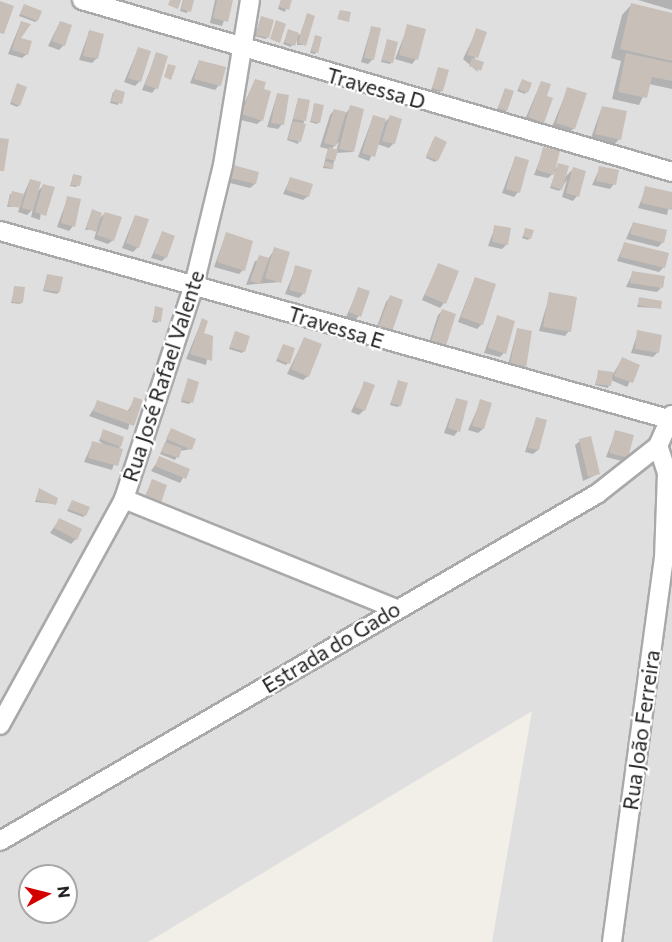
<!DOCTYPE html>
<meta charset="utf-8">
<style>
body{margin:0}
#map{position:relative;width:672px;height:942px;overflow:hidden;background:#f2efe9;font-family:Commissioner,sans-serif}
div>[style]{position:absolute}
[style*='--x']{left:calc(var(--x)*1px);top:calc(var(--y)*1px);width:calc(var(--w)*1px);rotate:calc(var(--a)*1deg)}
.residential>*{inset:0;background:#e0dfdf}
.shadow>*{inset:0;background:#0003}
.building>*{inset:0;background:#c7bfb8}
.roads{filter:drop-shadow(2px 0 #a9a9a9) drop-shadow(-2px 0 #a9a9a9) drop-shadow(0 2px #a9a9a9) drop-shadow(0 -2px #a9a9a9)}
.minor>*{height:18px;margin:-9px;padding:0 9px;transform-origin:9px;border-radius:9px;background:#fff}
span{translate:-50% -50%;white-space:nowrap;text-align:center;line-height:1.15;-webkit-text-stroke:4.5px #fff;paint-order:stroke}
.street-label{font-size:21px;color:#222}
.north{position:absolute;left:18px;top:864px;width:60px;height:60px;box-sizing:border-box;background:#fff;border:2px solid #a7a7a7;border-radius:50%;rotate:83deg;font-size:16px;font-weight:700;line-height:24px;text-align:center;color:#222}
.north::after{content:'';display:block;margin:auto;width:21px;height:27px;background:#d40000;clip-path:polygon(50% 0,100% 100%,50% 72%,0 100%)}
</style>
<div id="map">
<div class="residential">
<i style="clip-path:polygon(evenodd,0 0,672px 0,672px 942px,492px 942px,532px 711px,148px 942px,0 942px,0 0,30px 876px,66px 876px,66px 912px,30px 912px,30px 876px)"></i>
</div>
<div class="shadow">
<i style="clip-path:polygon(183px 0,192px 0,187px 13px,180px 11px)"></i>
<i style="clip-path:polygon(215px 0,232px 0,222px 26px,210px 23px)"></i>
<i style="clip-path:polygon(281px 0,288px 0,285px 12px,278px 9px)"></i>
<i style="clip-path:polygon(638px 0,672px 0,672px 10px)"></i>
<i style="clip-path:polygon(24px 5px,37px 21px,35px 22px,19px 16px)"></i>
<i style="clip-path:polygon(631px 5px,672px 15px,672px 89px,649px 84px,639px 105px,612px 99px,621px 61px,611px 58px,622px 15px)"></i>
<i style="clip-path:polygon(307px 15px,305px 45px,297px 45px,297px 35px,291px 47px,283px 44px,289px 31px,300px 35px)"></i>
<i style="clip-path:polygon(260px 20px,267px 38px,265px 39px,255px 36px)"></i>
<i style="clip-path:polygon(21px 22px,19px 39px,27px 54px,22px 58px,8px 54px)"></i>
<i style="clip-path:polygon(60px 22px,64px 45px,59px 50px,48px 46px)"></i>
<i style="clip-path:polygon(408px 26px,416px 59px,412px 64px,395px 59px)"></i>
<i style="clip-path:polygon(371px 28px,373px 59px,368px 64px,361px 62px)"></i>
<i style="clip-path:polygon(477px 30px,485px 33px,474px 60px,478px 72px,463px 59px)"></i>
<i style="clip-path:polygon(89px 32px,97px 58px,92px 63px,79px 60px)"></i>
<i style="clip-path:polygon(315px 37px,316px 52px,315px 54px,310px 53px)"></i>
<i style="clip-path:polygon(387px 41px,392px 62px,390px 64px,381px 62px)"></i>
<i style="clip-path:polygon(138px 49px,140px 81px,135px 86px,124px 82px)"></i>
<i style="clip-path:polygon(157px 54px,156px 88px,152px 93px,142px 90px)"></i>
<i style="clip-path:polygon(199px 61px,219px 85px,215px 90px,190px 83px)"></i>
<i style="clip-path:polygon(439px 69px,442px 91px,440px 92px,431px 90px)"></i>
<i style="clip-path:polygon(255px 80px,262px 120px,257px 124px,237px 119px)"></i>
<i style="clip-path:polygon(522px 81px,530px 84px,525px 94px,517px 91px)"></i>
<i style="clip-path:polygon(541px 82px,545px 97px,539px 127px,524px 122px)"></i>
<i style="clip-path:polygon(16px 87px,19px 105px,17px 107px,10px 104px)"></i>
<i style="clip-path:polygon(568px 88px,574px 128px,569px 133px,552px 127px)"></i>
<i style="clip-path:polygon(505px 89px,506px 110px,504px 112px,497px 110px)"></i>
<i style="clip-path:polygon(113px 92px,123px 93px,118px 105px,110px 103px)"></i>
<i style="clip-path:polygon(277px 95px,282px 124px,278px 129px,267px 127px)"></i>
<i style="clip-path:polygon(298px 100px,304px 121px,298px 144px,287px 140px)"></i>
<i style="clip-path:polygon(315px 105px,319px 122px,317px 124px,310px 122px)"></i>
<i style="clip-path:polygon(evenodd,351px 107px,352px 152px,336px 153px,332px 169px,323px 168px,328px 149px,320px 147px,330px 115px,334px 110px,345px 114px,351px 107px,339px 142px,336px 151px,331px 149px,339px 142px)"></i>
<i style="clip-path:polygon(602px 107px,619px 139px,615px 144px,591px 138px)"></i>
<i style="clip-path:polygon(373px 117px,382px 125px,390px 117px,393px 144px,389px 148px,377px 144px,369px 161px,358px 157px)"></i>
<i style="clip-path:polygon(433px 140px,437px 160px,435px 162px,426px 158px)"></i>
<i style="clip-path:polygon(544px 149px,554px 170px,559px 165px,565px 177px,574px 168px,577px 196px,573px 201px,562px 197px,567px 180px,559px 191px,550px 188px,556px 171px,548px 178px,534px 175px)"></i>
<i style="clip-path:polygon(515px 158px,518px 192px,514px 197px,502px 193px)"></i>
<i style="clip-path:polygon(234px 167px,255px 184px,250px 188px,226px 182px)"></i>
<i style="clip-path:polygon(600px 168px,614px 184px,610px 189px,592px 185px)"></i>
<i style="clip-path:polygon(73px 176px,78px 185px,76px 187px,70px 186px)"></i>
<i style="clip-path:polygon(290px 179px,308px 196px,303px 200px,283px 194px)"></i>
<i style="clip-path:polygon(30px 180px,37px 192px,44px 185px,40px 220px,31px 217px,33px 209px,27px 215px,18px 212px,20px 206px,7px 207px,10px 194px,23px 196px)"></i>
<i style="clip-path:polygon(646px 188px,672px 194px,667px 215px,638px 208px)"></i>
<i style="clip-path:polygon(68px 197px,73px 226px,69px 231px,57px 227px)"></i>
<i style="clip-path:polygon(92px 211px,98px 220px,105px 213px,113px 240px,108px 244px,94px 239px,97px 229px,85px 230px)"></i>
<i style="clip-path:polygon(135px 216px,138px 247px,133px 252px,122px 248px)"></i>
<i style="clip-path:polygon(633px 223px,663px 242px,658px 247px,626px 239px)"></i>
<i style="clip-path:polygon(495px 227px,507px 244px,502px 249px,488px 246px)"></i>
<i style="clip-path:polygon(526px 230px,530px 238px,528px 240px,522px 238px)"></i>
<i style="clip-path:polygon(162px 233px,166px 257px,162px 261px,151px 258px)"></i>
<i style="clip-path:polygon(226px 234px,243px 270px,239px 274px,214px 267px)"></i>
<i style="clip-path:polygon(624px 244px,664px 267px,659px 272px,617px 261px)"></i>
<i style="clip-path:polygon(275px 249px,280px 282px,246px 285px,255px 261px,268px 259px)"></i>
<i style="clip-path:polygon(438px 265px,444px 303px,440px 308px,422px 300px)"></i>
<i style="clip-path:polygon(296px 267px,304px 293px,299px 298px,285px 294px)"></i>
<i style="clip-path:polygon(633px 272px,661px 288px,657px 292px,626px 287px)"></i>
<i style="clip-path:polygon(47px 276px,59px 292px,57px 294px,43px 291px)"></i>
<i style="clip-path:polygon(475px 278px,482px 324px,477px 329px,458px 322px)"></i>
<i style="clip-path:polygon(15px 287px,22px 302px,20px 304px,11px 303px)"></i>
<i style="clip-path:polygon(359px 288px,359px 316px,355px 320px,346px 317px)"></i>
<i style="clip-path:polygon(550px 294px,569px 331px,565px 336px,539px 331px)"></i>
<i style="clip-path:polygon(390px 297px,402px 301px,375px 332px,386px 302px)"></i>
<i style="clip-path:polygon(640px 299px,659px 308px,637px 307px)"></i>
<i style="clip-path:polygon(156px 308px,159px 321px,157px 323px,152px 322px)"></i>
<i style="clip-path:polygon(442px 311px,454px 315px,427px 349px,438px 315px)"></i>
<i style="clip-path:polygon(497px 317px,504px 353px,500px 357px,484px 353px)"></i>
<i style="clip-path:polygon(202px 320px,202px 334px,212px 337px,206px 365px,186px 359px)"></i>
<i style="clip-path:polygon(517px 330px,524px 367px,520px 372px,507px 369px)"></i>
<i style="clip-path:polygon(638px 332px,658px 352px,653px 357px,631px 353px)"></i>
<i style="clip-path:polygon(234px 335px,244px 351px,242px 353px,229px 349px)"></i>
<i style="clip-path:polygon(304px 339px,308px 376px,303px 380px,287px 374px)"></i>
<i style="clip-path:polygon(282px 348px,288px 363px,286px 365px,276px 361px)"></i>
<i style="clip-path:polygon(622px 359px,638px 366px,627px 387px,611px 380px,608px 388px,595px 385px,599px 371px,613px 374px)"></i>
<i style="clip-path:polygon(188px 380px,191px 402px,189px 404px,181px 402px)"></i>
<i style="clip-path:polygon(365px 382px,364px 410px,359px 415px,351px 412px)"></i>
<i style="clip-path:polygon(398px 382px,400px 405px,398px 407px,390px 405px)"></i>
<i style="clip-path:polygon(135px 399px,128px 430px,89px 416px,98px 402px,127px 412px)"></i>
<i style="clip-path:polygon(456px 400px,458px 431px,454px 436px,444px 433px)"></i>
<i style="clip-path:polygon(481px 401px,483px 429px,478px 433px,468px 430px)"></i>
<i style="clip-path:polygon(536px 419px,538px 450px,533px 454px,525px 452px)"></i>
<i style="clip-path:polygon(171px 430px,191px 449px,180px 451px,175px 460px,160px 454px)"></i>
<i style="clip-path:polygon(103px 431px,120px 446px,112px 470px,84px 462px,93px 442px,106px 446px,99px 441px)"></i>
<i style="clip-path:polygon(616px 431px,627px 457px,622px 461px,606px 457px)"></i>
<i style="clip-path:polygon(580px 441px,598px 474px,583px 481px,575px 445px)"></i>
<i style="clip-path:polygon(160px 458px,188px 470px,180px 483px,151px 471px)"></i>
<i style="clip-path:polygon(152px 481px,154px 510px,141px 505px)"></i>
<i style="clip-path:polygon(39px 490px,55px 504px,35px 502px)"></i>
<i style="clip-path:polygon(72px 502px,85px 515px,83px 517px,67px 511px)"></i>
<i style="clip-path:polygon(59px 520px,76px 539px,71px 544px,50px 533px)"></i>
</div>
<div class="building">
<i style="clip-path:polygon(170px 0,181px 0,178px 9px,168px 5px)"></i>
<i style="clip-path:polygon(184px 0,194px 0,191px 12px,181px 9px)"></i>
<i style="clip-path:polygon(217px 0,233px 0,228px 22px,213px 18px)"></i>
<i style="clip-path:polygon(281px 0,292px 0,289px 10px,279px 7px)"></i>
<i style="clip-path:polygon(0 1px,14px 6px,4px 34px,0 33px)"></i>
<i style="clip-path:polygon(631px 3px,672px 13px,672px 61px,620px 49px)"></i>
<i style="clip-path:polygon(24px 4px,42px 11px,38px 21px,20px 14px)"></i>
<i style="clip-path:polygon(340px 10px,351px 12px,349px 22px,337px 19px)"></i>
<i style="clip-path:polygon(307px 13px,315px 16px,306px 46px,298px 43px)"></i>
<i style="clip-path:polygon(261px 16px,274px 20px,269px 38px,256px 35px)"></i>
<i style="clip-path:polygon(276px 20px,286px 24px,280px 43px,270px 39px)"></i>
<i style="clip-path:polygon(21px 21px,31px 24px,21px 38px,32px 41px,28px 55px,12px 50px)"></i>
<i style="clip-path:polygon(60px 21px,72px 25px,65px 46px,52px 41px)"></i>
<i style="clip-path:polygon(407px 24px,426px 29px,418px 60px,399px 55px)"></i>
<i style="clip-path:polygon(371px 26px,381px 28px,374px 60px,364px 58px)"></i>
<i style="clip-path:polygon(476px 28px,487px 32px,478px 58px,467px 55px)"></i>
<i style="clip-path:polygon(288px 29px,299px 33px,295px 46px,284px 42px)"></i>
<i style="clip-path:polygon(89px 30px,104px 34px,98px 59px,83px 56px)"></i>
<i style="clip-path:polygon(315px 35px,322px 37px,318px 53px,311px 51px)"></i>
<i style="clip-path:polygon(387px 39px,398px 42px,393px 63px,382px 60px)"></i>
<i style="clip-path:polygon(138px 47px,151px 51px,141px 82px,128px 78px)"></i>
<i style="clip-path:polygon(156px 52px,168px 56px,158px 89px,145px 85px)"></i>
<i style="clip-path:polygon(626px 53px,672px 63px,672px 81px,652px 77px,647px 98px,618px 92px)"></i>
<i style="clip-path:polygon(472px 58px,484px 62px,481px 71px,469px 66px)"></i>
<i style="clip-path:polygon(199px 60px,226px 67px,221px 86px,194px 79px)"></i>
<i style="clip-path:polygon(168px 64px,176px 66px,171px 80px,164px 77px)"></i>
<i style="clip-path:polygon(438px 67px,449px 70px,443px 91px,432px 88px)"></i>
<i style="clip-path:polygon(255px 79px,266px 82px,264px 89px,271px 91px,263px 121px,241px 114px)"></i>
<i style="clip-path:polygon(522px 79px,532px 83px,528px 93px,518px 89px)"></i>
<i style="clip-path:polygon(541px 81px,551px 84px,547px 96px,553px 98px,544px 123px,528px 117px)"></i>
<i style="clip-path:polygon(17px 83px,27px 87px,20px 106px,11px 102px)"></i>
<i style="clip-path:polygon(567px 87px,587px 93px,575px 129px,556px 123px)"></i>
<i style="clip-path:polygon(505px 88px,514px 91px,507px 111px,498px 108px)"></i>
<i style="clip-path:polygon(115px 89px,125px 92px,122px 104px,111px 101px)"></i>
<i style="clip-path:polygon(277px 93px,289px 95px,284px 125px,271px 123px)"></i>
<i style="clip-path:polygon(298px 98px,310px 100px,306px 121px,293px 119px)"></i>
<i style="clip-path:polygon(314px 103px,324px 105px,320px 123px,311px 121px)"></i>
<i style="clip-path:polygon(350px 105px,364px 109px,354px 152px,339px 149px)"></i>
<i style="clip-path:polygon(602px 106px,627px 111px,621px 140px,595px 134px)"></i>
<i style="clip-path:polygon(334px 109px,346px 112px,336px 146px,324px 143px)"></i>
<i style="clip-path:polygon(373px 115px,386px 119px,375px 157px,362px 153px)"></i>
<i style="clip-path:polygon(390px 115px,402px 119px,395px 144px,382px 141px)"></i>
<i style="clip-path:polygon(293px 121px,306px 124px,301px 142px,288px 139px)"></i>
<i style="clip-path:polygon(435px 136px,447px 142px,438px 161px,426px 156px)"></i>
<i style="clip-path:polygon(0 138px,9px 139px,4px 171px,0 171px)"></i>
<i style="clip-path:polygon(329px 147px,338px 150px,335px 161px,325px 158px)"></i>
<i style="clip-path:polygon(543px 147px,560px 151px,554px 175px,537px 170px)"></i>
<i style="clip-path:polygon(515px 156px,529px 160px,520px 193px,506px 189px)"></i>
<i style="clip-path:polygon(325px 161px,334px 164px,333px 169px,324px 166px)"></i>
<i style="clip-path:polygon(558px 163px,569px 166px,562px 190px,551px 186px)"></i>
<i style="clip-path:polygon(233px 165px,259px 172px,256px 184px,230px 178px)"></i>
<i style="clip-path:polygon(599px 166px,619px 170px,616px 185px,596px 181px)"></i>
<i style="clip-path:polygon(573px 167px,586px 171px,579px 197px,566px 193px)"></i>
<i style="clip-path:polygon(73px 174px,82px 176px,80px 186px,71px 185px)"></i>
<i style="clip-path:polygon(290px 177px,313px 184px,309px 197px,286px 190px)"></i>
<i style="clip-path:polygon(30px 179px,41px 182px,33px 211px,22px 208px)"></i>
<i style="clip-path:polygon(43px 184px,55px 187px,46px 216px,35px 212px)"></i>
<i style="clip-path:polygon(645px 186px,672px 192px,672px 210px,641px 203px)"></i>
<i style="clip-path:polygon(12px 191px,24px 194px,20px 208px,8px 205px)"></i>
<i style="clip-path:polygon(67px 196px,81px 199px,75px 227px,61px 223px)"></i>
<i style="clip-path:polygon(92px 209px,102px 213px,96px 232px,86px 228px)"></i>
<i style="clip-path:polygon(105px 212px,122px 217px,114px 241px,97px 235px)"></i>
<i style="clip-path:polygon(135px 215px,149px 219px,139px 248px,126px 243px)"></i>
<i style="clip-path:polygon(633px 222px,667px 230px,664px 243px,630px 234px)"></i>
<i style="clip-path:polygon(494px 225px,511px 228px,508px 245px,492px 242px)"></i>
<i style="clip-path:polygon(525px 228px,534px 230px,531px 239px,523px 236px)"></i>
<i style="clip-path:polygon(162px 231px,175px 236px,167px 258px,154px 253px)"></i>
<i style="clip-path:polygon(226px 232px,253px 241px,245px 271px,217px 262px)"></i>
<i style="clip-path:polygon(624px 242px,669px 253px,665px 268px,620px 257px)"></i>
<i style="clip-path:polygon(274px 247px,290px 252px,281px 283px,265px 278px)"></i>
<i style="clip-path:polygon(259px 255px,269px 258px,260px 284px,250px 281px)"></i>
<i style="clip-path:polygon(438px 263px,459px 271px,446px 304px,425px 295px)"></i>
<i style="clip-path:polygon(295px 265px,312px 270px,305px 294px,289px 290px)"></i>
<i style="clip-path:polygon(632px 271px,665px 276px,663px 288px,630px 283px)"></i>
<i style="clip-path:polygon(47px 274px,63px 277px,60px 292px,44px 290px)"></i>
<i style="clip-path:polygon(475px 277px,496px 284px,483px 325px,461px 317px)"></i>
<i style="clip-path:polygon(14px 286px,25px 287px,23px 303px,12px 302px)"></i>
<i style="clip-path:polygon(358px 287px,370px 291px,361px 317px,349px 312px)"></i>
<i style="clip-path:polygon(549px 292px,577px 297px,571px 332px,543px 327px)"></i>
<i style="clip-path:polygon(390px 295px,403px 300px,392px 332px,378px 328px)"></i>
<i style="clip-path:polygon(639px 297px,662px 301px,661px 309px,638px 305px)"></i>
<i style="clip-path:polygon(155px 306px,163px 308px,161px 322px,153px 320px)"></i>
<i style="clip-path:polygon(442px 309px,456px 314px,445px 349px,430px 344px)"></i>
<i style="clip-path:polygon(497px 315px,515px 321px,506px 354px,488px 348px)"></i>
<i style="clip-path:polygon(202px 318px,208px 321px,204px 333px,213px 336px,212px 361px,190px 354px)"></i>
<i style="clip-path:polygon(517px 328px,532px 331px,526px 368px,510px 365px)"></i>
<i style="clip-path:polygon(637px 330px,662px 335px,659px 353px,635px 349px)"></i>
<i style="clip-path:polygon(235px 331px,250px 336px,245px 352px,230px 347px)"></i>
<i style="clip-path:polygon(304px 337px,322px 344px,309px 377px,291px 369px)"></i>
<i style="clip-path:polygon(283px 344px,295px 348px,290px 364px,277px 359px)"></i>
<i style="clip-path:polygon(622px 357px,640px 365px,633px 383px,614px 376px)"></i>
<i style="clip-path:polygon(598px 370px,613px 372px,611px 386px,596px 384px)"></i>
<i style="clip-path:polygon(188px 378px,199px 382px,193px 403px,181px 400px)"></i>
<i style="clip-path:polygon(398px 380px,408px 383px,401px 406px,391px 403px)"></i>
<i style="clip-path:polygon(364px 381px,375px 385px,365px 411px,355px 407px)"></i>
<i style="clip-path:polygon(134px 397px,143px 400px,134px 426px,93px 411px,97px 400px,129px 411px)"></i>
<i style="clip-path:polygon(456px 398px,468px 401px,460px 432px,448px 428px)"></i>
<i style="clip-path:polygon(480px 399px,492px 403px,484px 429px,472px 426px)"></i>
<i style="clip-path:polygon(536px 417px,547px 420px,539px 450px,528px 448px)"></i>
<i style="clip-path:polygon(171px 428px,196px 439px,192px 450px,166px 439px)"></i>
<i style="clip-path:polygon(103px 429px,124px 437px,121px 447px,100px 439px)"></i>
<i style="clip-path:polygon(615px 430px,634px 435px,628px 458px,609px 453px)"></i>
<i style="clip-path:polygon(591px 436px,600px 474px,588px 477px,579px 439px)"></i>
<i style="clip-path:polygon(92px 441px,123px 449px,118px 466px,88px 458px)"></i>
<i style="clip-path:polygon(165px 442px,182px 448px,179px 458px,161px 452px)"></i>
<i style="clip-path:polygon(159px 456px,190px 469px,186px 479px,155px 466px)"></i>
<i style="clip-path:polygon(152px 479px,167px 485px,160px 506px,144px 501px)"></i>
<i style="clip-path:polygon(39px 488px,58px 498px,56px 505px,36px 500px)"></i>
<i style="clip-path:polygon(72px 500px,90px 507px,86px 516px,68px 509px)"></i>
<i style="clip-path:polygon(59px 518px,82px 529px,77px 540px,54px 528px)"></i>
</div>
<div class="roads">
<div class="minor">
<i style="--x:82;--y:0;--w:615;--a:16.25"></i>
<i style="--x:0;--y:231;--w:698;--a:15.71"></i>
<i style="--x:124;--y:499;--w:291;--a:22"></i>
<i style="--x:0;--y:725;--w:258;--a:-61.2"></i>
<i style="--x:124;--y:499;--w:225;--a:-71.9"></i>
<i style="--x:194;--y:285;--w:123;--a:-76.4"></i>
<i style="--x:223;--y:165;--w:167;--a:-80.7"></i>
<i style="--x:0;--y:841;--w:691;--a:-30.17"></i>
<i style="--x:597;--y:494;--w:78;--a:-38.2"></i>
<i style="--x:658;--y:446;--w:34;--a:-66"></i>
<i style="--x:612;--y:942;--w:387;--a:-82.3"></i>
<i style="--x:664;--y:559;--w:86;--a:-88"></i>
<i style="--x:667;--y:473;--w:28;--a:-108"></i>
</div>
</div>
<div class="street-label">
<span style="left:376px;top:88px;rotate:16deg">Travessa D</span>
<span style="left:336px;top:327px;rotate:17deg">Travessa E</span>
<span style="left:163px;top:376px;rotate:-72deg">Rua José Rafael Valente</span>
<span style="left:331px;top:647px;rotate:-31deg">Estrada do Gado</span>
<span style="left:641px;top:730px;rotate:-82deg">Rua João Ferreira</span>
</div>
<div class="north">N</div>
</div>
